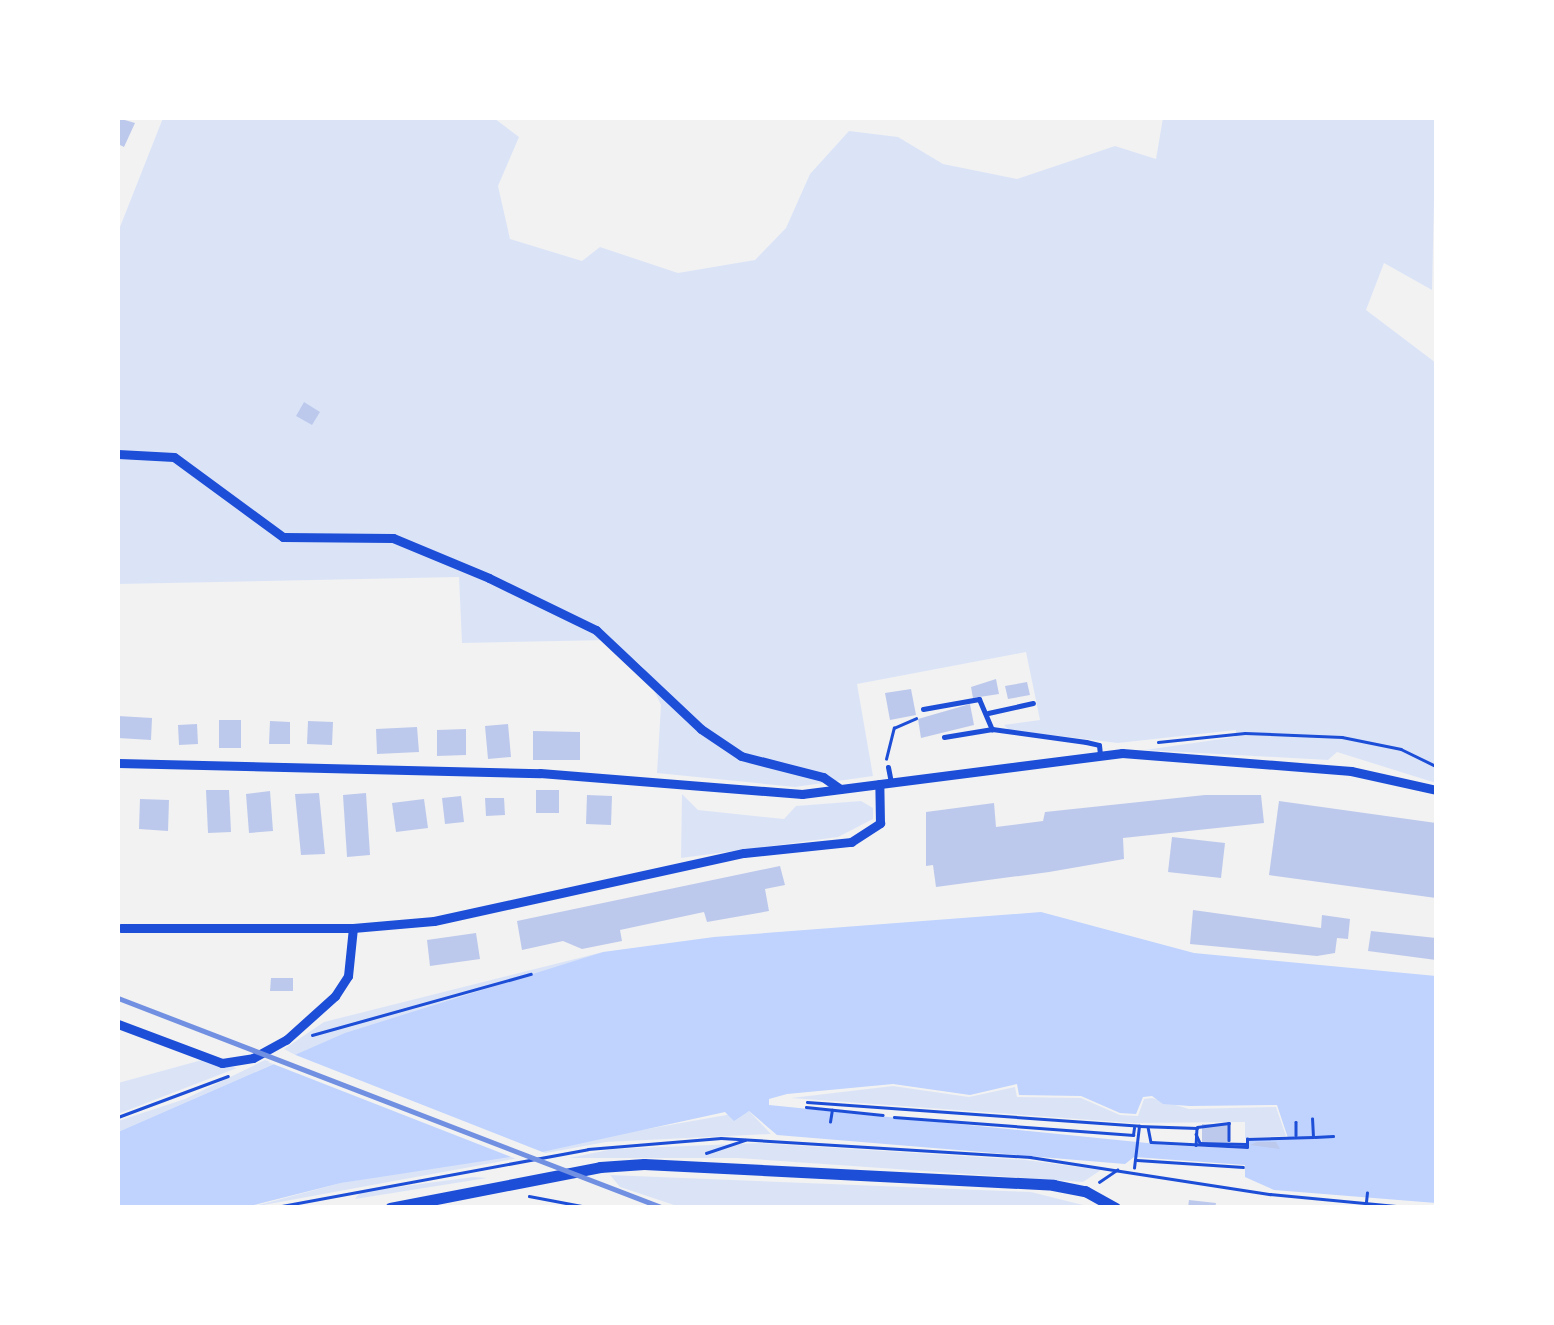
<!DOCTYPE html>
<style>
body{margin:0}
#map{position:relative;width:1554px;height:1325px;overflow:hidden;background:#f2f2f2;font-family:"Asap Condensed",sans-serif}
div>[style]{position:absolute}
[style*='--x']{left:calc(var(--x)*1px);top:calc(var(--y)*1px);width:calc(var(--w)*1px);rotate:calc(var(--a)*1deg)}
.green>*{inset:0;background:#dbe4f7}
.water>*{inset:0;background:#bfd3fe}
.pier>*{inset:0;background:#f2f2f2}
.building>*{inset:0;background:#bdc9ec}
.path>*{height:2.5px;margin:-1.25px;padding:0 1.25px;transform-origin:1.25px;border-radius:1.25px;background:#1d4ed8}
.service>*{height:5px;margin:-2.5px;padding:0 2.5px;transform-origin:2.5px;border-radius:2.5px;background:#1d4ed8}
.minor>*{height:9px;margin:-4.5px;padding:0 4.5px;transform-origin:4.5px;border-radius:4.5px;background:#1d4ed8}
.tertiary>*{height:11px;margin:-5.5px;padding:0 5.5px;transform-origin:5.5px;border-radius:5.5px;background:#1d4ed8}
.rail>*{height:5px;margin:-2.5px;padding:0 2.5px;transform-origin:2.5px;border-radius:2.5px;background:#7290e2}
span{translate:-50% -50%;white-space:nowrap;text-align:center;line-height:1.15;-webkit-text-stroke:10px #fff;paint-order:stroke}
.frame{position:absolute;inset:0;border:120px solid #fff;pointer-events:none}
</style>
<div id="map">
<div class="green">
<i style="clip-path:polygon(163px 118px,494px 118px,519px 137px,498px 186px,510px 239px,582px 261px,600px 247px,678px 273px,755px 260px,786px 228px,810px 174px,849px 131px,898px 137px,943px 164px,1017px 179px,1115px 146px,1156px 159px,1163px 118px,1436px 118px,1432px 290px,1384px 263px,1366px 310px,1436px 363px,1436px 783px,1337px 752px,1328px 760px,1145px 750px,1235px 737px,1236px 730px,1118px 743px,1009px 730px,1004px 725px,1040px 720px,1026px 652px,857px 684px,873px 776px,795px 787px,657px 773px,661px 705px,643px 667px,610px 640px,462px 643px,459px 577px,118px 584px,118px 232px)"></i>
<i style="clip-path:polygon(682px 794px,698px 810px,784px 819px,796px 806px,861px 801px,873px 808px,873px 819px,838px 837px,681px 858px)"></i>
<i style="clip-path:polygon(603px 952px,295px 1055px,284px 1049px,324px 1022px)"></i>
<i style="clip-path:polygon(202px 1060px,237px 1068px,118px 1114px,118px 1083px)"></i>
<i style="clip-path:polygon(265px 1060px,276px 1063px,118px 1132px,118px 1121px,185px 1099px)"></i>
<i style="clip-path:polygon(893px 1086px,969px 1097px,1015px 1087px,1017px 1097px,1081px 1098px,1120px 1115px,1138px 1116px,1144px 1099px,1152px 1098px,1189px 1109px,1276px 1107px,1286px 1136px,1245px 1138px,1245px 1122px,1133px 1123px,791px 1098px)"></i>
<i style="clip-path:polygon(749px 1111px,771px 1134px,606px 1142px,247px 1208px,341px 1183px)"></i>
<i style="clip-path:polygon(759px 1143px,1026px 1160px,1101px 1170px,1083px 1182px,737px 1158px,569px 1158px,613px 1149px)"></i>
<i style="clip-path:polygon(610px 1175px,1031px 1192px,1091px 1207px,680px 1207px,620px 1187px)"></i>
<i style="clip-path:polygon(473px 1177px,487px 1178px,355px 1199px,360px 1192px)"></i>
</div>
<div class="water">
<i style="clip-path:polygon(evenodd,1041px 912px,1194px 953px,1436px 976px,1436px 1203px,1274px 1190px,1245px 1177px,1245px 1165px,1134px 1157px,1125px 1164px,777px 1135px,749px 1111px,734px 1121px,725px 1112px,542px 1152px,341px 1183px,246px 1207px,118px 1207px,118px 1132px,345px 1033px,603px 952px,714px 937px,1041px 912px,893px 1084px,970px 1095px,1017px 1084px,1019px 1095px,1081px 1096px,1120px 1113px,1136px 1114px,1143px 1097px,1152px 1096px,1163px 1104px,1190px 1106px,1277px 1105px,1288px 1138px,1249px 1141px,1248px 1149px,1167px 1145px,769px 1105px,769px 1099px,787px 1094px,893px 1084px)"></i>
</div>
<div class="pier">
<i style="clip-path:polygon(288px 1052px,550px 1155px,519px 1160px,268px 1062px)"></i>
</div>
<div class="building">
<i style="clip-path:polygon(118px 118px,135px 123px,124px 147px,118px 144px)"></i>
<i style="clip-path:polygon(304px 402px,320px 412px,312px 425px,296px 416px)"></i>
<i style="clip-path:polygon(996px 679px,999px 694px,973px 698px,971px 687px)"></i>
<i style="clip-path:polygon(1027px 682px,1030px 695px,1008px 699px,1005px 686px)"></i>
<i style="clip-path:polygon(911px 689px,916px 715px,890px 720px,885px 693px)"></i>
<i style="clip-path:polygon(970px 704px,974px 725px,921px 738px,918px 719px)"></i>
<i style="clip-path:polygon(118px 716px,152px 718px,151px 740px,118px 738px)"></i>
<i style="clip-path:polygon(219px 720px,241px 720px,241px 748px,219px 748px)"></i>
<i style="clip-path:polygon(270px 721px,290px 722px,290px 744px,269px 744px)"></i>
<i style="clip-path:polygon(308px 721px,333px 722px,332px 745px,307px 744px)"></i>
<i style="clip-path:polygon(197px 724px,198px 744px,179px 745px,178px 725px)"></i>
<i style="clip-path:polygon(508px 724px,511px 757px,488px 759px,485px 726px)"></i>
<i style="clip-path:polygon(417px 727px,419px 752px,377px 754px,376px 729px)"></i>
<i style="clip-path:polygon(466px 729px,466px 755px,437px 756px,437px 730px)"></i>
<i style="clip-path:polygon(533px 731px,580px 732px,580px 760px,533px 760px)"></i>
<i style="clip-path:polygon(206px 790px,229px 790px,231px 832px,208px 833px)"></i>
<i style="clip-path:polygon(536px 790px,559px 790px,559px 813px,536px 813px)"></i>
<i style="clip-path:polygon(270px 791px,273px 831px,249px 833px,246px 794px)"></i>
<i style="clip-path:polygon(319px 793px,325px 854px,301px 855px,295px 794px)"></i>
<i style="clip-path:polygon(366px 793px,370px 855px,347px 857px,343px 795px)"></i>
<i style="clip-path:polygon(587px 795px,612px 796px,611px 825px,586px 824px)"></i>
<i style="clip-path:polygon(1205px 795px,1261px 795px,1264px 823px,1123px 838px,1124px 859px,1049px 872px,936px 887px,933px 865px,926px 866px,926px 812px,994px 803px,996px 827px,1043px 821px,1045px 812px)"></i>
<i style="clip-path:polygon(461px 796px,464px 822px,445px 824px,442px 798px)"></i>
<i style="clip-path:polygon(485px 798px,504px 798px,505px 815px,486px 816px)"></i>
<i style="clip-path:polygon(140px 799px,169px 800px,168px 831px,139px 829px)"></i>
<i style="clip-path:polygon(424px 799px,428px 828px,396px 832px,392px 803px)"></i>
<i style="clip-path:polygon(1279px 801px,1436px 823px,1436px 898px,1269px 875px)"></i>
<i style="clip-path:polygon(1172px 837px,1225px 843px,1221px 878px,1168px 872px)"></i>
<i style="clip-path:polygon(780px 866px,785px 885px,765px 889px,769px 911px,707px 922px,704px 912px,620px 930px,622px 941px,582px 949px,563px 941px,522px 950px,517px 921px)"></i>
<i style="clip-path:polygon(1193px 910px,1321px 928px,1322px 915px,1350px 919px,1348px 939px,1337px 938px,1335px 953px,1317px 956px,1190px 944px)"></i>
<i style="clip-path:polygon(1371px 931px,1436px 938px,1436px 960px,1368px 951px)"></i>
<i style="clip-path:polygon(476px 933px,480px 959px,430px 966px,427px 940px)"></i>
<i style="clip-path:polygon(271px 978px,293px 978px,293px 991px,270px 991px)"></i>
<i style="clip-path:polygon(1202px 1124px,1228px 1125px,1228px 1142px,1202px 1142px)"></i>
<i style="clip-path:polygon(1276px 1142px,1280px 1149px,1250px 1145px,1257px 1142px)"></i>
<i style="clip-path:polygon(1189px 1200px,1216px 1203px,1215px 1208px,1188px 1208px)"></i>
</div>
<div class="path">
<i style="--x:1158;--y:742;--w:87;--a:-5.9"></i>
<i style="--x:1245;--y:733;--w:97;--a:2.4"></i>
<i style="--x:1342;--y:737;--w:60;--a:11.5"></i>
<i style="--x:1401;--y:749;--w:39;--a:26"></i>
<i style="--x:886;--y:759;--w:32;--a:-76"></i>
<i style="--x:894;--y:728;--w:24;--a:-24"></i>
<i style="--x:312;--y:1035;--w:227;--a:-15.6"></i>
<i style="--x:807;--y:1102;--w:333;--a:4.1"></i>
<i style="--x:806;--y:1107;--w:77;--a:5.9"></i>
<i style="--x:118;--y:1117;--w:117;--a:-20.4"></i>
<i style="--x:894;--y:1117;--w:240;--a:4.3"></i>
<i style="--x:1133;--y:1135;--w:7;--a:-82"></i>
<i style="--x:830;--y:1122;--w:12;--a:-81"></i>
<i style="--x:1296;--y:1122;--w:13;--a:90"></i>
<i style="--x:1148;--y:1127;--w:15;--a:79"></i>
<i style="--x:1151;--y:1142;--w:96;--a:3"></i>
<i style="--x:1247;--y:1147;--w:8;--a:-90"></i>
<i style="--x:1247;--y:1139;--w:66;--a:-1.7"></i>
<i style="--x:1313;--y:1137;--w:18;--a:-93"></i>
<i style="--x:1197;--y:1127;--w:32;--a:-7"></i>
<i style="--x:1229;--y:1123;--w:17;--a:90"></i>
<i style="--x:1196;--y:1134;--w:10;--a:66"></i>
<i style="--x:1200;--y:1143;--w:46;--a:1.2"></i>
<i style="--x:1315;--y:1137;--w:18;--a:-3"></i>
<i style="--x:706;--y:1153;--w:41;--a:-18.4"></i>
<i style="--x:1137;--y:1160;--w:106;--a:3.8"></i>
<i style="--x:1134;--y:1168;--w:42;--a:-83.2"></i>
<i style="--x:1139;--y:1126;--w:58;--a:2"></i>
<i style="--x:1197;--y:1128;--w:17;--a:93"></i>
<i style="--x:1099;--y:1182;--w:22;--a:-34"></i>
<i style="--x:529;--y:1196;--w:64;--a:10.8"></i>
<i style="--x:1366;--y:1202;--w:9;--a:-84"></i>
<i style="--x:271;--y:1208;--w:322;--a:-10.5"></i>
<i style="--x:588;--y:1149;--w:133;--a:-4.7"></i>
<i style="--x:721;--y:1138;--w:310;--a:3.5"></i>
<i style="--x:1030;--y:1157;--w:243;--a:8.8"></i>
<i style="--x:1270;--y:1194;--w:150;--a:5.4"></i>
</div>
<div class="service">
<i style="--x:923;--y:709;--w:57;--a:-10.1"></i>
<i style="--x:979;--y:699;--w:33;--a:67"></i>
<i style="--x:992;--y:729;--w:95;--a:7.9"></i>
<i style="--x:1086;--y:742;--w:13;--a:13"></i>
<i style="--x:1099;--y:745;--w:10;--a:84"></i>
<i style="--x:988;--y:713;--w:46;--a:-12.5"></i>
<i style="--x:944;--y:737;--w:49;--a:-9.5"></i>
<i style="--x:888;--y:767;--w:15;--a:79"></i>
</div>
<div class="minor">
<i style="--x:118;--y:454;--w:56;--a:3.1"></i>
<i style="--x:174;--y:457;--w:135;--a:36.3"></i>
<i style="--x:283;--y:537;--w:110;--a:0.5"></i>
<i style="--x:393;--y:538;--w:104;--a:22.6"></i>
<i style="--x:489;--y:578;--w:119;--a:25.9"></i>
<i style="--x:596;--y:630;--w:144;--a:43.3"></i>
<i style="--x:701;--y:729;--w:48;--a:34"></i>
<i style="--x:741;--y:756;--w:85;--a:14.4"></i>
<i style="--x:823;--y:777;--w:21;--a:35"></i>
<i style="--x:118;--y:763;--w:422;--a:1.4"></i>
<i style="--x:540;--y:773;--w:263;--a:4.6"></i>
<i style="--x:802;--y:794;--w:323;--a:-7.3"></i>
<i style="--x:1122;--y:753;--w:230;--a:4.5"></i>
<i style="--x:1351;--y:771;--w:87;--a:12.6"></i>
<i style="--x:121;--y:928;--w:232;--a:0"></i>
<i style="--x:118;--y:1024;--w:111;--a:20.6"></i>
<i style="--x:222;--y:1063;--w:31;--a:-9"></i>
<i style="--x:253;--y:1058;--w:38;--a:-29"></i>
<i style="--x:286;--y:1040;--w:66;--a:-41.9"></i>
<i style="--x:335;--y:996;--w:24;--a:-57"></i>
<i style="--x:348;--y:976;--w:48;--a:-84.1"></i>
<i style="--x:353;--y:928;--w:81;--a:-4.9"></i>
<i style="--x:434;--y:921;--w:317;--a:-12.4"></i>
<i style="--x:744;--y:853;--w:108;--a:-5.9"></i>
<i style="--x:851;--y:842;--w:35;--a:-33"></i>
<i style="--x:880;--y:823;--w:39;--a:-91"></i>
</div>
<div class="tertiary">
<i style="--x:390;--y:1208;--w:214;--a:-11"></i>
<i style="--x:600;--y:1167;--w:44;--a:-3.9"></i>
<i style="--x:644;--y:1164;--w:410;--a:2.9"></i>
<i style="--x:1053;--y:1185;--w:33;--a:11"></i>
<i style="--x:1085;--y:1191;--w:35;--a:29"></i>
</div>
<div class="rail">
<i style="--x:118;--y:998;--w:584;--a:21.07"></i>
</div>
<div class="frame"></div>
</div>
